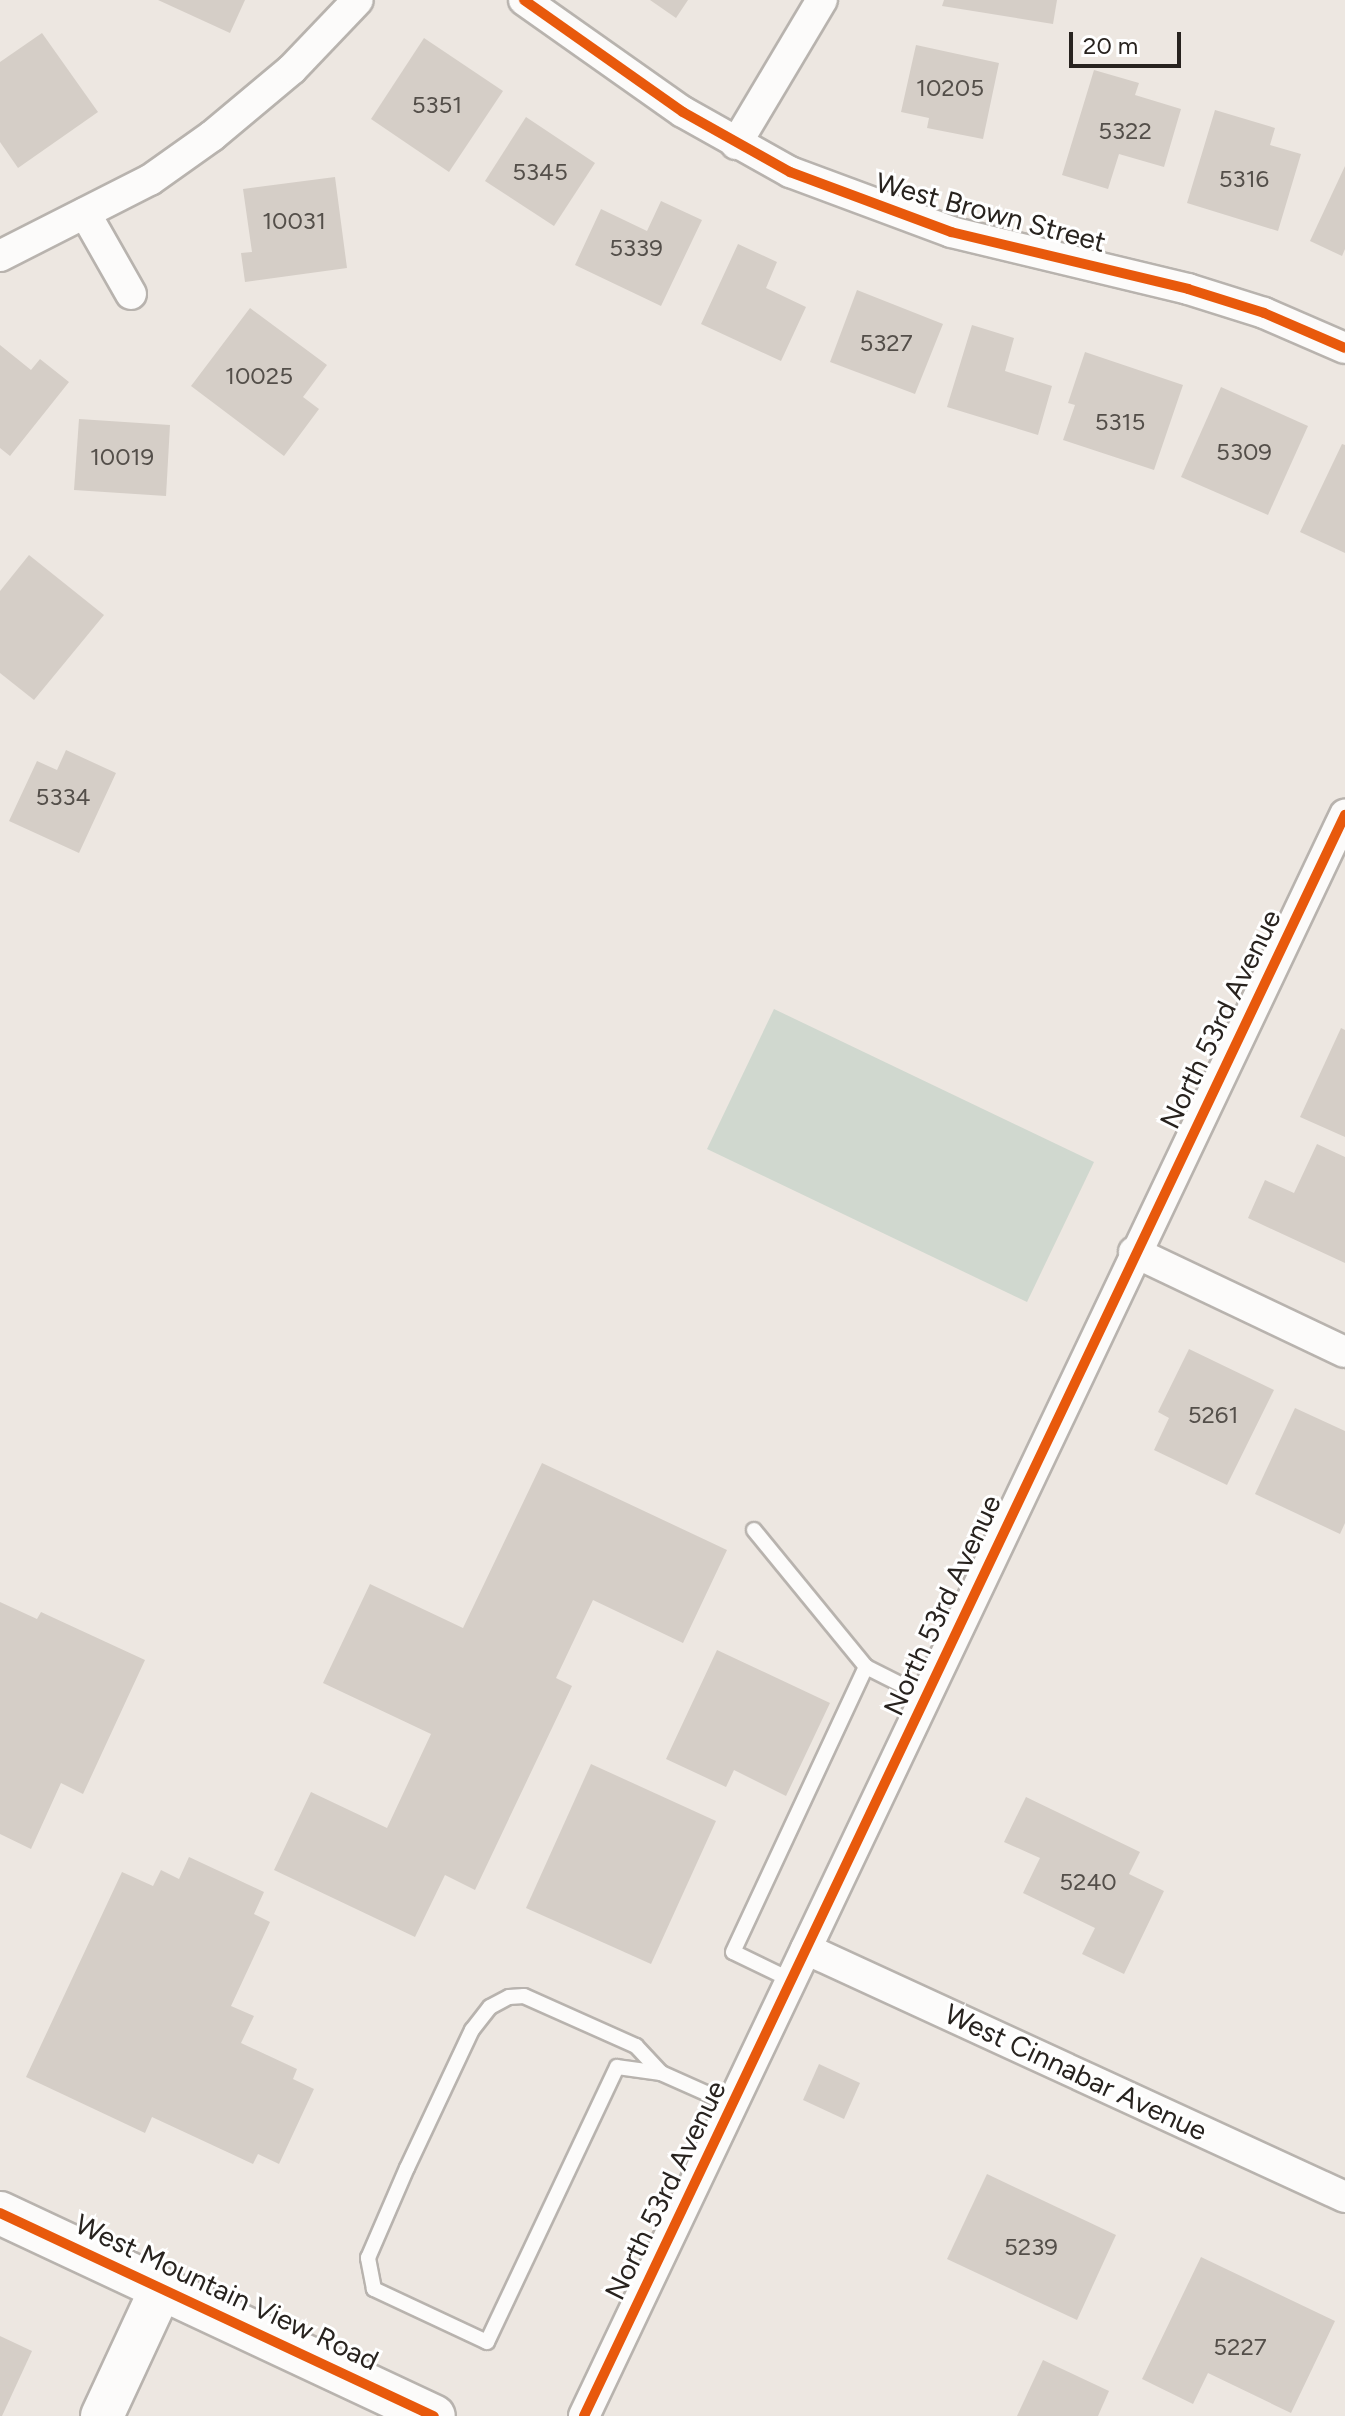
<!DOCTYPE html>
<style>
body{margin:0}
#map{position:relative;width:1345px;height:2416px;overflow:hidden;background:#ede7e1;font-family:Figtree,sans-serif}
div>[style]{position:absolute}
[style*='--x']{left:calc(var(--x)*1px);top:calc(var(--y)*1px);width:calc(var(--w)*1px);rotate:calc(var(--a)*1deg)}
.green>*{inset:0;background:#d0d8cf}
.building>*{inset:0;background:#d5cec7}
.roads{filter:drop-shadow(2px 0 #b8b3ae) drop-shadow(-2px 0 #b8b3ae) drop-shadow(0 2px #b8b3ae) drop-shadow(0 -2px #b8b3ae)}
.lane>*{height:14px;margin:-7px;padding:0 7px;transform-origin:7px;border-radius:7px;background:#fcfbfa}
.street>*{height:30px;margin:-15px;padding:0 15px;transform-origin:15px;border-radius:15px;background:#fcfbfa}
.secondary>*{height:42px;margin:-21px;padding:0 21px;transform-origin:21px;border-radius:21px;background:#fcfbfa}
.cycleway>*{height:10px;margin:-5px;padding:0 5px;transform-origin:5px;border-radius:5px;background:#e8590c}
span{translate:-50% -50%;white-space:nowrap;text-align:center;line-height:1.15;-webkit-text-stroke:6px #fff;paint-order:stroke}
.number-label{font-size:24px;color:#544f4a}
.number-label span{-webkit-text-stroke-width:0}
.street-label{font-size:28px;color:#28231f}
.scale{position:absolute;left:1069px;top:32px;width:112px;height:36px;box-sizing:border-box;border:4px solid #28231f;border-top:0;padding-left:10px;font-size:24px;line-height:28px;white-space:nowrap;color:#28231f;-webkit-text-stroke:6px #fff;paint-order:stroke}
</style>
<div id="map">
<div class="green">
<i style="clip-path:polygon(774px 1009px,1094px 1162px,1027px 1302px,707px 1149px)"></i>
</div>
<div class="building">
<i style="clip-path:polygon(158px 0,245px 0,230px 33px)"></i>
<i style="clip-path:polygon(650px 0,688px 0,676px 18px)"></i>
<i style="clip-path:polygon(944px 0,1057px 0,1053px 24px,942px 6px)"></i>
<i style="clip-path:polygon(42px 33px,98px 112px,18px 168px,0 142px,0 62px)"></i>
<i style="clip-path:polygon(424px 38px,503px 91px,449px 172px,371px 119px)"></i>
<i style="clip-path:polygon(916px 45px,999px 63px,983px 139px,927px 128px,929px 118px,901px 112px)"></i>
<i style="clip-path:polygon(1094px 70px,1139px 83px,1135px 95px,1181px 109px,1164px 167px,1119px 154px,1108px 189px,1062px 175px)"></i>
<i style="clip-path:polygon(1215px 110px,1275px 128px,1270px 145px,1301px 154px,1278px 231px,1187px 203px)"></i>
<i style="clip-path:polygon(526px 117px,595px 163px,554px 226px,485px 181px)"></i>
<i style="clip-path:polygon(1345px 166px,1345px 249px,1342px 256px,1310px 241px)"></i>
<i style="clip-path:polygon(335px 177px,347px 268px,245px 282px,241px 253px,252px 252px,243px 189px)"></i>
<i style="clip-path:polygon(661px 201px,702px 220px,661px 306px,575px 265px,601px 209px,647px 231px)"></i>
<i style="clip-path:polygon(738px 244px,777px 262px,766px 288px,806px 307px,781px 361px,701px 324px)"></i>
<i style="clip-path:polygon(857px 290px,943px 324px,915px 394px,830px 362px)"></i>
<i style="clip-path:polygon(250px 308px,327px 365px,303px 397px,319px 409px,284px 456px,191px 386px)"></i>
<i style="clip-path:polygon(972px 325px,1014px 338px,1005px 371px,1052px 386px,1038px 435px,947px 407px)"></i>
<i style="clip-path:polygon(0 345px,31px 370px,40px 359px,69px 382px,10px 456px,0 448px)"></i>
<i style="clip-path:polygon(1085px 352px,1183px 385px,1154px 470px,1063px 440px,1075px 405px,1068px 403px)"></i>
<i style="clip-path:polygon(1221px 387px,1308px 426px,1268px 515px,1181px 477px)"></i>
<i style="clip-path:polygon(79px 419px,170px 425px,166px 496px,74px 490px)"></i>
<i style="clip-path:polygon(1342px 444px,1345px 445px,1345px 553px,1300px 532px)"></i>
<i style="clip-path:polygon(29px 555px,104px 615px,34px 700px,0 673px,0 591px)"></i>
<i style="clip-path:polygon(66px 750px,116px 773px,79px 853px,9px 821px,37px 761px,57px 770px)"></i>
<i style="clip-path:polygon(1341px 1028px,1345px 1030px,1345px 1137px,1300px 1117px)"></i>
<i style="clip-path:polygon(1317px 1144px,1345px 1157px,1345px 1263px,1248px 1218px,1265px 1180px,1294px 1193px)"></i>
<i style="clip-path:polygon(1189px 1349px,1274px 1390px,1227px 1485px,1154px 1450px,1169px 1418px,1158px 1412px)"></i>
<i style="clip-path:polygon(1295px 1408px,1345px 1431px,1345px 1523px,1340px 1534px,1255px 1494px)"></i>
<i style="clip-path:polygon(542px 1463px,727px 1550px,683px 1643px,593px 1600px,556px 1678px,572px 1686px,475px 1890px,445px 1875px,415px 1937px,274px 1870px,311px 1792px,387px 1828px,431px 1734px,323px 1683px,370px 1584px,463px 1628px)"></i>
<i style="clip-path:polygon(0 1602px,37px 1619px,41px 1612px,145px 1660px,83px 1794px,61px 1783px,31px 1849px,0 1834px)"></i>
<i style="clip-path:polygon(717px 1650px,830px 1703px,786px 1796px,734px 1770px,726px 1787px,666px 1759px)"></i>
<i style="clip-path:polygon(591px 1764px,716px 1821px,651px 1964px,526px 1908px)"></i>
<i style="clip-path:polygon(1026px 1797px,1140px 1852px,1129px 1874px,1164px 1891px,1124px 1974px,1082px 1954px,1095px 1928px,1023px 1893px,1040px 1858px,1004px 1842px)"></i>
<i style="clip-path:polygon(189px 1857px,264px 1892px,254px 1914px,270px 1922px,231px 2006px,254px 2016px,241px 2043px,297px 2069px,293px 2079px,314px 2089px,279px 2164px,258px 2154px,253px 2164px,152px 2117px,145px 2133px,26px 2077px,122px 1872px,153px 1886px,161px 1870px,179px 1879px)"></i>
<i style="clip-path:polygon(819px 2064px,860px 2083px,844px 2119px,803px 2100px)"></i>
<i style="clip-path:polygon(987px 2174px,1116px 2235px,1077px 2320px,947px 2259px)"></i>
<i style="clip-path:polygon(1201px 2257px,1335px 2321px,1291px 2413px,1208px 2373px,1193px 2404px,1142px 2379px)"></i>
<i style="clip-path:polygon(0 2336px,32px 2351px,2px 2416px,0 2416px)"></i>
<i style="clip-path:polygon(1043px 2360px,1109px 2391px,1098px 2416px,1017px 2416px)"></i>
</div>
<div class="roads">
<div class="lane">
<i style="--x:754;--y:1530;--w:177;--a:50.7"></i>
<i style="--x:866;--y:1667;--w:67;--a:26.6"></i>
<i style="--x:791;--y:1980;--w:64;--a:-154.2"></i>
<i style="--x:733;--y:1952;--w:315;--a:-65"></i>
<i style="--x:661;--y:2073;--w:44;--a:-172.2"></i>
<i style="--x:617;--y:2067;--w:304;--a:115.3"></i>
<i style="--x:487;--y:2342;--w:125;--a:-154.9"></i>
<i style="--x:374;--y:2289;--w:32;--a:-101"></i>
<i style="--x:368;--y:2258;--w:98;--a:-66.6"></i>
<i style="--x:407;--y:2168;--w:153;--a:-64.8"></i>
<i style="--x:472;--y:2030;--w:29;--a:-52"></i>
<i style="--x:490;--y:2007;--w:21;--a:-28"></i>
<i style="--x:509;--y:1997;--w:15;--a:-4"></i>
<i style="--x:524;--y:1996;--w:123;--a:24.1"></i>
<i style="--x:636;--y:2046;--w:37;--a:47"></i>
<i style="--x:661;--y:2073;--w:79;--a:24"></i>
</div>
<div class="street">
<i style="--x:524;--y:0;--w:194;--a:35.2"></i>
<i style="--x:683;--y:112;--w:123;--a:29.3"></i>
<i style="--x:790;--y:172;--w:172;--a:20.4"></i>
<i style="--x:951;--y:232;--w:244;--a:13.5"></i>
<i style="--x:1188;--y:289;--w:80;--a:17.5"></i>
<i style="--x:1264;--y:313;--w:88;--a:23.4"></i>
<i style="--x:736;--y:144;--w:168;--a:-59.2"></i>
<i style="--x:85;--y:213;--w:93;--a:60.4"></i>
<i style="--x:0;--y:256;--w:168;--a:-26.9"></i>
<i style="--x:150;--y:180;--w:76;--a:-35.4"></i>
<i style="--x:212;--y:136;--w:104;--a:-39.9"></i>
<i style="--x:292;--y:69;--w:95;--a:-46.3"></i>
<i style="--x:1134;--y:1252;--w:233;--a:25.4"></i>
<i style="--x:806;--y:1949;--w:593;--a:24.71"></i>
<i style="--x:584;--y:2416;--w:1773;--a:-64.58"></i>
</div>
<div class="secondary">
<i style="--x:0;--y:2213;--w:479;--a:25.1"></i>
<i style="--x:102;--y:2416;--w:140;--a:-65.1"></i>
</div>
</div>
<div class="cycleway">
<i style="--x:524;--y:0;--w:194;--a:35.2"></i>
<i style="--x:683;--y:112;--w:123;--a:29.3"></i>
<i style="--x:790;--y:172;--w:172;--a:20.4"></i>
<i style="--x:951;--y:232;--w:244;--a:13.5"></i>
<i style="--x:1188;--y:289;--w:80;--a:17.5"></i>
<i style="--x:1264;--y:313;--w:88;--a:23.4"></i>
<i style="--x:0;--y:2213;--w:479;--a:25.1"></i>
<i style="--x:584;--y:2416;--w:1773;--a:-64.58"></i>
</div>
<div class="number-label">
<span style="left:950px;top:88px">10205</span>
<span style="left:437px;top:105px">5351</span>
<span style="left:1125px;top:131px">5322</span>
<span style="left:540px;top:172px">5345</span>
<span style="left:1244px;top:179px">5316</span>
<span style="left:294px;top:221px">10031</span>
<span style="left:636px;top:248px">5339</span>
<span style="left:886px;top:343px">5327</span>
<span style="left:259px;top:376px">10025</span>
<span style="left:1120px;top:422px">5315</span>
<span style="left:1244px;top:452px">5309</span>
<span style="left:122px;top:457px">10019</span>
<span style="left:63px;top:797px">5334</span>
<span style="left:1213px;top:1415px">5261</span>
<span style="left:1088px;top:1882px">5240</span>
<span style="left:1031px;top:2247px">5239</span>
<span style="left:1240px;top:2347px">5227</span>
</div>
<div class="street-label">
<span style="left:991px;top:212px;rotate:15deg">West Brown Street</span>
<span style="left:1220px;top:1019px;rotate:-64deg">North 53rd Avenue</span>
<span style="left:942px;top:1605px;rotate:-65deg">North 53rd Avenue</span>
<span style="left:1076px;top:2072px;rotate:25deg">West Cinnabar Avenue</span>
<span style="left:665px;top:2190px;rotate:-64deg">North 53rd Avenue</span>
<span style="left:227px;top:2292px;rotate:25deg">West Mountain View Road</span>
</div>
<div class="scale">20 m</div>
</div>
